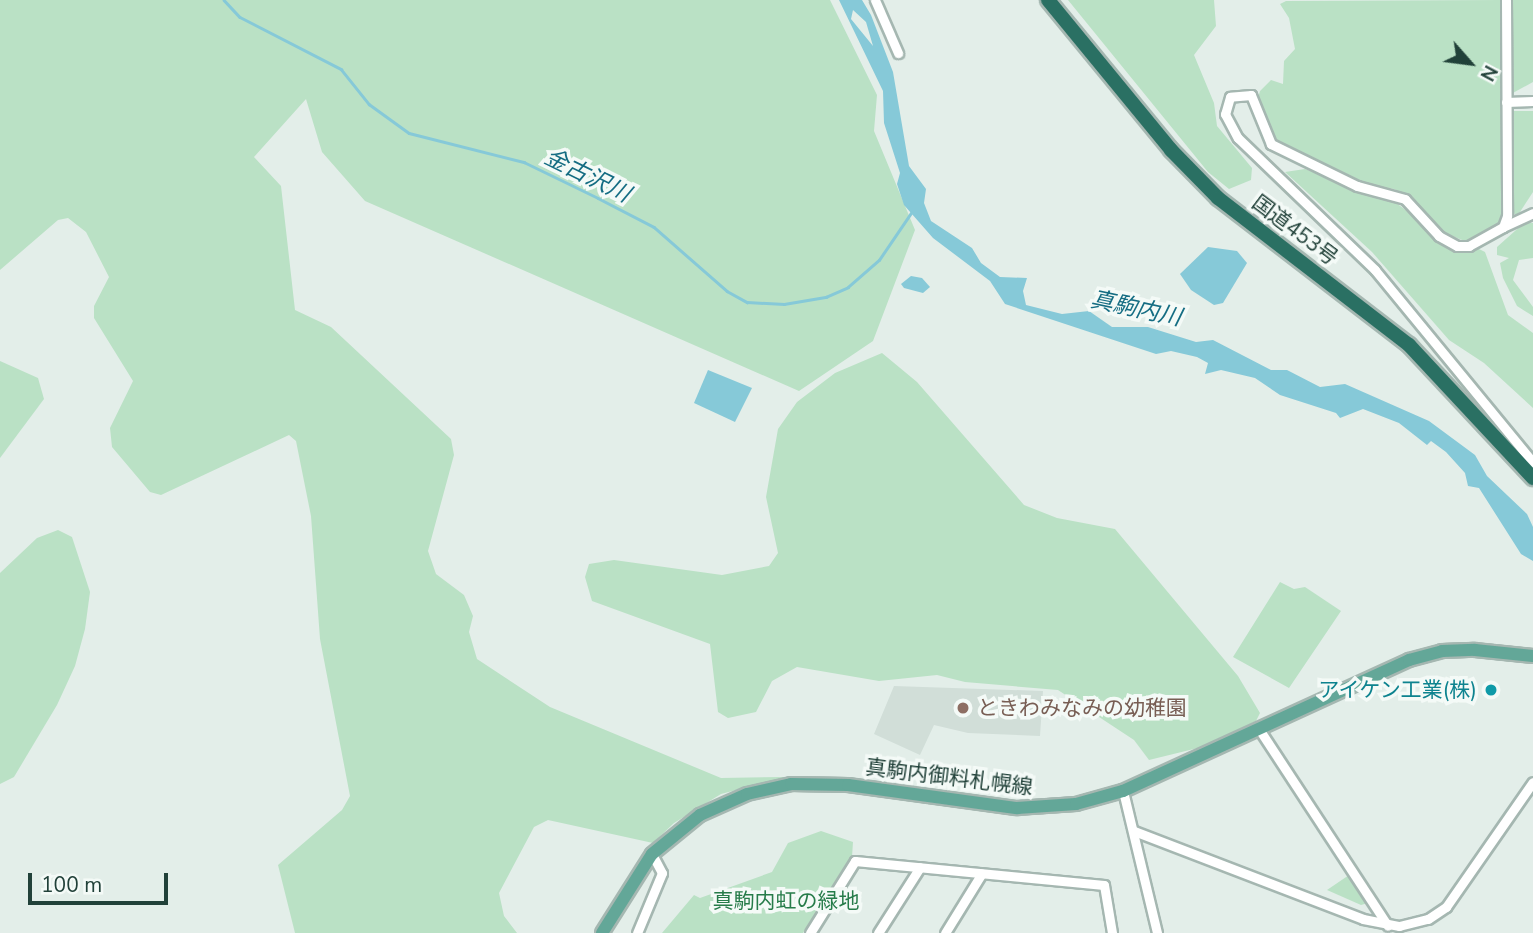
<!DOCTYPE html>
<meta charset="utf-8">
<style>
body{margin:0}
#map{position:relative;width:1533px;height:933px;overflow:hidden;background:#e3eee9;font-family:"Nunito Sans","Noto Sans JP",sans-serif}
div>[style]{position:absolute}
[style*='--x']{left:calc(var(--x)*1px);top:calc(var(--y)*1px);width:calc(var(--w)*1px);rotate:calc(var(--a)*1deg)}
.built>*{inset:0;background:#d1ded8}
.green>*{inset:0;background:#bae1c5}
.water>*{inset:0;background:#86c9d8}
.stream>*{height:2.5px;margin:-1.25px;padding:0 1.25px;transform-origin:1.25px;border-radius:1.25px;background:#86c9d8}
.roads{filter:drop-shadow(2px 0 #a5b7b1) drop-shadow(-2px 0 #a5b7b1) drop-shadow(0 2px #a5b7b1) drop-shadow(0 -2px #a5b7b1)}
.minor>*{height:9px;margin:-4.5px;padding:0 4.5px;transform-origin:4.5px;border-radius:4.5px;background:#fff}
.major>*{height:12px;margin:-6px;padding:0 6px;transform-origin:6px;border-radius:6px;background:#63a798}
.highway>*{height:14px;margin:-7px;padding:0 7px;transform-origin:7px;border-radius:7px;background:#2a7063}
.dots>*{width:19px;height:19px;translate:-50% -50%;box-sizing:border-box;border:4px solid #f4faf7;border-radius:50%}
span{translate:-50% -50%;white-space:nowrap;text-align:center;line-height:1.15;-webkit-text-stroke:7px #f4faf7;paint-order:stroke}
.street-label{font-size:21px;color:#214139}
.culture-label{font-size:21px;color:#0d838f}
.right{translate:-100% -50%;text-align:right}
.education-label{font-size:21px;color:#785e54}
.left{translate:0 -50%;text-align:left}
.park-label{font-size:21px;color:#277c4a}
.water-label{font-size:23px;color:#156d83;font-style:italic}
.north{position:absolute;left:1435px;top:28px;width:70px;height:70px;-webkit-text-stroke:5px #f4faf7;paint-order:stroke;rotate:118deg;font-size:19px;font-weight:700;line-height:28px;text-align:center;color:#214139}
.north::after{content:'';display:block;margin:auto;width:24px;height:32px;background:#214139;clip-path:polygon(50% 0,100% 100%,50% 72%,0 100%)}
.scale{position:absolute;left:28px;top:873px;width:140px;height:32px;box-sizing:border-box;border:4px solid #214139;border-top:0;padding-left:9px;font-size:21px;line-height:24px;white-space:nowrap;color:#214139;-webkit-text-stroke:5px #f4faf7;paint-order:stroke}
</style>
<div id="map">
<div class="built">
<i style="clip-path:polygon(894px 686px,1043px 691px,1040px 736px,968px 733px,934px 725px,920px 755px,874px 734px)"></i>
</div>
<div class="green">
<i style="clip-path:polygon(0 0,830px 0,877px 95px,874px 131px,915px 230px,873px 341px,799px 391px,365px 201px,322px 152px,306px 99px,254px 157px,281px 186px,295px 310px,331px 327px,451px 439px,454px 455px,428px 551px,436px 574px,464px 595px,473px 616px,469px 632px,477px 659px,550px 707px,721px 778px,786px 777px,721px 794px,674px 823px,653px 843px,548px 820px,534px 827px,499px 893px,504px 916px,517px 933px,295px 933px,278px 865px,342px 810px,350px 796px,320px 639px,311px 516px,296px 441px,289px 435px,161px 495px,150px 492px,112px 447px,110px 428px,133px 381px,94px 318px,94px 306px,109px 277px,86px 232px,68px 218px,58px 220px,0 270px)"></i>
<i style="clip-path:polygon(1068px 0,1214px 0,1216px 26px,1194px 55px,1214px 103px,1217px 126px,1252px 168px,1251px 180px,1229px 189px,1208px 172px)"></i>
<i style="clip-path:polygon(1501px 0,1502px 222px,1467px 242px,1440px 231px,1414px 199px,1394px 189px,1359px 185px,1275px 143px,1255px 108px,1260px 91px,1271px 80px,1283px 84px,1284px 61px,1295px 49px,1289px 18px,1280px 4px,1286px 1px)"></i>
<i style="clip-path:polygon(1510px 0,1533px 0,1533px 82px,1511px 94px)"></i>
<i style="clip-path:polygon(1511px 111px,1533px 111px,1533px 192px,1518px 215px,1512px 213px)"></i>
<i style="clip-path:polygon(1305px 169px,1395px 202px,1458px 250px,1477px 248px,1485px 252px,1508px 315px,1533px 333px,1533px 408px,1484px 363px,1449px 340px,1372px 252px,1285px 172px)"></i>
<i style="clip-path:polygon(1525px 222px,1533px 223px,1533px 258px,1519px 260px,1513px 280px,1533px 307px,1533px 316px,1517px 306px,1503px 278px,1500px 263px,1509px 258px,1497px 255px,1497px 247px)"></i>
<i style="clip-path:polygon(882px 353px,917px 382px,1024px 505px,1057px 518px,1115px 529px,1238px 676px,1260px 713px,1256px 721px,1206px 746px,1149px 760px,1134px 740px,1058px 690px,965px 682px,937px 675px,879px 681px,797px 667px,772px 681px,756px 712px,728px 718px,718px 712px,710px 644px,592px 601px,585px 577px,589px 564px,614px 560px,722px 575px,769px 566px,778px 553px,766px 497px,778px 429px,797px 402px,835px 373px)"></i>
<i style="clip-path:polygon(0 361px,38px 378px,44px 399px,0 458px)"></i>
<i style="clip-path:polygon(58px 530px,72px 537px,90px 592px,85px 629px,75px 666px,57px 705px,14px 777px,0 784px,0 573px,37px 538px)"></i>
<i style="clip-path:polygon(1280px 582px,1294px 589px,1305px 587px,1341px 611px,1289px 688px,1233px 657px)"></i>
<i style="clip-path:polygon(821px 831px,853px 842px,852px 857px,803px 933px,662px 933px,694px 895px,700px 898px,772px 872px,788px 843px)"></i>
<i style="clip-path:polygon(1352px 873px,1368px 903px,1361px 905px,1327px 890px)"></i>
</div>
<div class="water">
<i style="clip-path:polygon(evenodd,839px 0,862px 0,871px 15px,893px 72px,909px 166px,926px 189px,924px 203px,931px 221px,972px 248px,981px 263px,1000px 277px,1027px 278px,1023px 291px,1026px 305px,1062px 314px,1089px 311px,1112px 327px,1148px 327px,1196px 342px,1213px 340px,1271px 370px,1287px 370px,1320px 387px,1345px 384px,1429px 421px,1475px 455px,1487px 476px,1527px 514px,1533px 527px,1533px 561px,1521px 554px,1479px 488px,1468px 486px,1465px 473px,1446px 452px,1431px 441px,1427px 445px,1399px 423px,1363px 409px,1340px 418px,1336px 413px,1280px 395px,1255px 378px,1221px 370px,1205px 374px,1208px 363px,1197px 357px,1171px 351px,1156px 354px,1005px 304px,990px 281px,933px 238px,904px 205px,897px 184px,900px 173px,884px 123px,883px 91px,839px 0,853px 10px,866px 22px,873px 46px,851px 19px,853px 10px)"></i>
<i style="clip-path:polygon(1208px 247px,1237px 251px,1247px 263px,1223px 303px,1214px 305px,1191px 290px,1180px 274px)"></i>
<i style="clip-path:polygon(911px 276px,922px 278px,930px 287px,923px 293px,904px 288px,901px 284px)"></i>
<i style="clip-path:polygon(708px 370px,752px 388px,735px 422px,694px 403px)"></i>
</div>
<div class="stream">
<i style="--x:224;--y:0;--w:23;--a:47"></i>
<i style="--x:240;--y:17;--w:114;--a:27.2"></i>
<i style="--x:341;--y:69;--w:45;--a:51.3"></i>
<i style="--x:369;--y:104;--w:49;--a:35.9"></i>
<i style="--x:409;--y:133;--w:119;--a:14.2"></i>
<i style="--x:524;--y:162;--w:82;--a:25.9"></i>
<i style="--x:598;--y:198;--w:63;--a:27.4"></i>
<i style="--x:654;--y:227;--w:97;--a:41.2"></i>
<i style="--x:727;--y:291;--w:23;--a:29"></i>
<i style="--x:747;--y:302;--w:37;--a:3"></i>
<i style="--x:784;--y:304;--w:43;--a:-9.5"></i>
<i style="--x:826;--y:297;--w:24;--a:-24"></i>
<i style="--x:848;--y:287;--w:41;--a:-41.1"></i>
<i style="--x:879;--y:260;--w:57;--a:-55.8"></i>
</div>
<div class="roads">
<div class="minor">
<i style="--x:875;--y:0;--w:58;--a:66.5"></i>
<i style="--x:1506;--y:0;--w:216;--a:89.7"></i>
<i style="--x:1507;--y:216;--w:12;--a:110"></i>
<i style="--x:1503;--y:227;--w:39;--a:151"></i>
<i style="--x:1469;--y:246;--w:12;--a:180"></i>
<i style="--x:1457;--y:246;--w:21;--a:-151"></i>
<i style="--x:1439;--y:236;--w:50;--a:-132.6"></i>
<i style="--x:1405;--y:199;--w:50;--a:-164.8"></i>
<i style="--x:1357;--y:186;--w:96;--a:-154"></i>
<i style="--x:1271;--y:144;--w:53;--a:-112.2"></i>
<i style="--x:1251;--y:95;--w:21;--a:175"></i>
<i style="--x:1230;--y:97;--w:18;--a:106"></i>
<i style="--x:1225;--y:114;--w:27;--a:62"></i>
<i style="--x:1238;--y:138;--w:190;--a:43.9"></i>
<i style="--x:1375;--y:270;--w:244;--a:50.6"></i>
<i style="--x:1530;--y:459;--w:15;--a:79"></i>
<i style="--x:1506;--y:102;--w:27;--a:-2"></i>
<i style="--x:1503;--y:227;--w:33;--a:-25"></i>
<i style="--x:1259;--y:729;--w:235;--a:56.8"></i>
<i style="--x:1123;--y:791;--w:146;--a:76.5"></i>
<i style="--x:1134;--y:831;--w:245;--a:21"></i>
<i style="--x:1363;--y:919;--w:37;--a:11"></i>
<i style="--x:1399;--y:926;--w:30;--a:-14"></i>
<i style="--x:1428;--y:919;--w:22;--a:-34"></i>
<i style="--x:1446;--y:907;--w:152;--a:-55.2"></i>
<i style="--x:637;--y:933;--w:65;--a:-67.4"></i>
<i style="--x:662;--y:873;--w:21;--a:-118"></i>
<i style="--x:810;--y:933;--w:85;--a:-58"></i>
<i style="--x:855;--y:861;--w:250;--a:5.5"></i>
<i style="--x:1104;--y:885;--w:49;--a:80.5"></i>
<i style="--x:878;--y:933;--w:78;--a:-57.5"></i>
<i style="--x:945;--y:933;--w:70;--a:-58.3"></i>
</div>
<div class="major">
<i style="--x:602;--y:933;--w:93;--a:-57.7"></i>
<i style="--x:652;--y:854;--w:62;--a:-39.1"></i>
<i style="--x:700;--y:815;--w:51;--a:-24.1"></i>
<i style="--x:747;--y:794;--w:45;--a:-12.8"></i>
<i style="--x:791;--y:784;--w:57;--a:1"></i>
<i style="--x:848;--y:785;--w:171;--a:7.8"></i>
<i style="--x:1017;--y:808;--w:59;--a:-3.9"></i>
<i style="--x:1076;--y:804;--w:49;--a:-15.5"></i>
<i style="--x:1123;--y:791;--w:315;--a:-24.6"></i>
<i style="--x:1409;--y:660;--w:34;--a:-15"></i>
<i style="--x:1442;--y:651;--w:33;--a:-2"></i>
<i style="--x:1475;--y:650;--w:58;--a:5.9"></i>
</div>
<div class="highway">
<i style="--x:1048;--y:0;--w:194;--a:50.6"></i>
<i style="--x:1171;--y:150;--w:67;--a:45.6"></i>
<i style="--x:1218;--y:198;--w:241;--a:37.6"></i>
<i style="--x:1409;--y:345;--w:182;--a:47"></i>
</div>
</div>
<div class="dots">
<i style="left:1491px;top:690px;background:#0f9aa8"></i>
<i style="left:963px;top:708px;background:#8d6e63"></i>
</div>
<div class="street-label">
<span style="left:1295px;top:230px;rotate:37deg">国道453号</span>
<span style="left:949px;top:777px;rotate:7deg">真駒内御料札幌線</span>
</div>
<div class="culture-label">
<span class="right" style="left:1477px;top:690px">アイケン工業(株)</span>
</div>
<div class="education-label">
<span class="left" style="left:977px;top:708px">ときわみなみの幼稚園</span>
</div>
<div class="park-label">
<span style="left:786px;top:901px">真駒内虹の緑地</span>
</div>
<div class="water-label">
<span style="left:587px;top:176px;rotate:26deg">金古沢川</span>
<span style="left:1136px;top:309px;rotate:12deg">真駒内川</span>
</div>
<div class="north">N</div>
<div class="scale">100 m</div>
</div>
